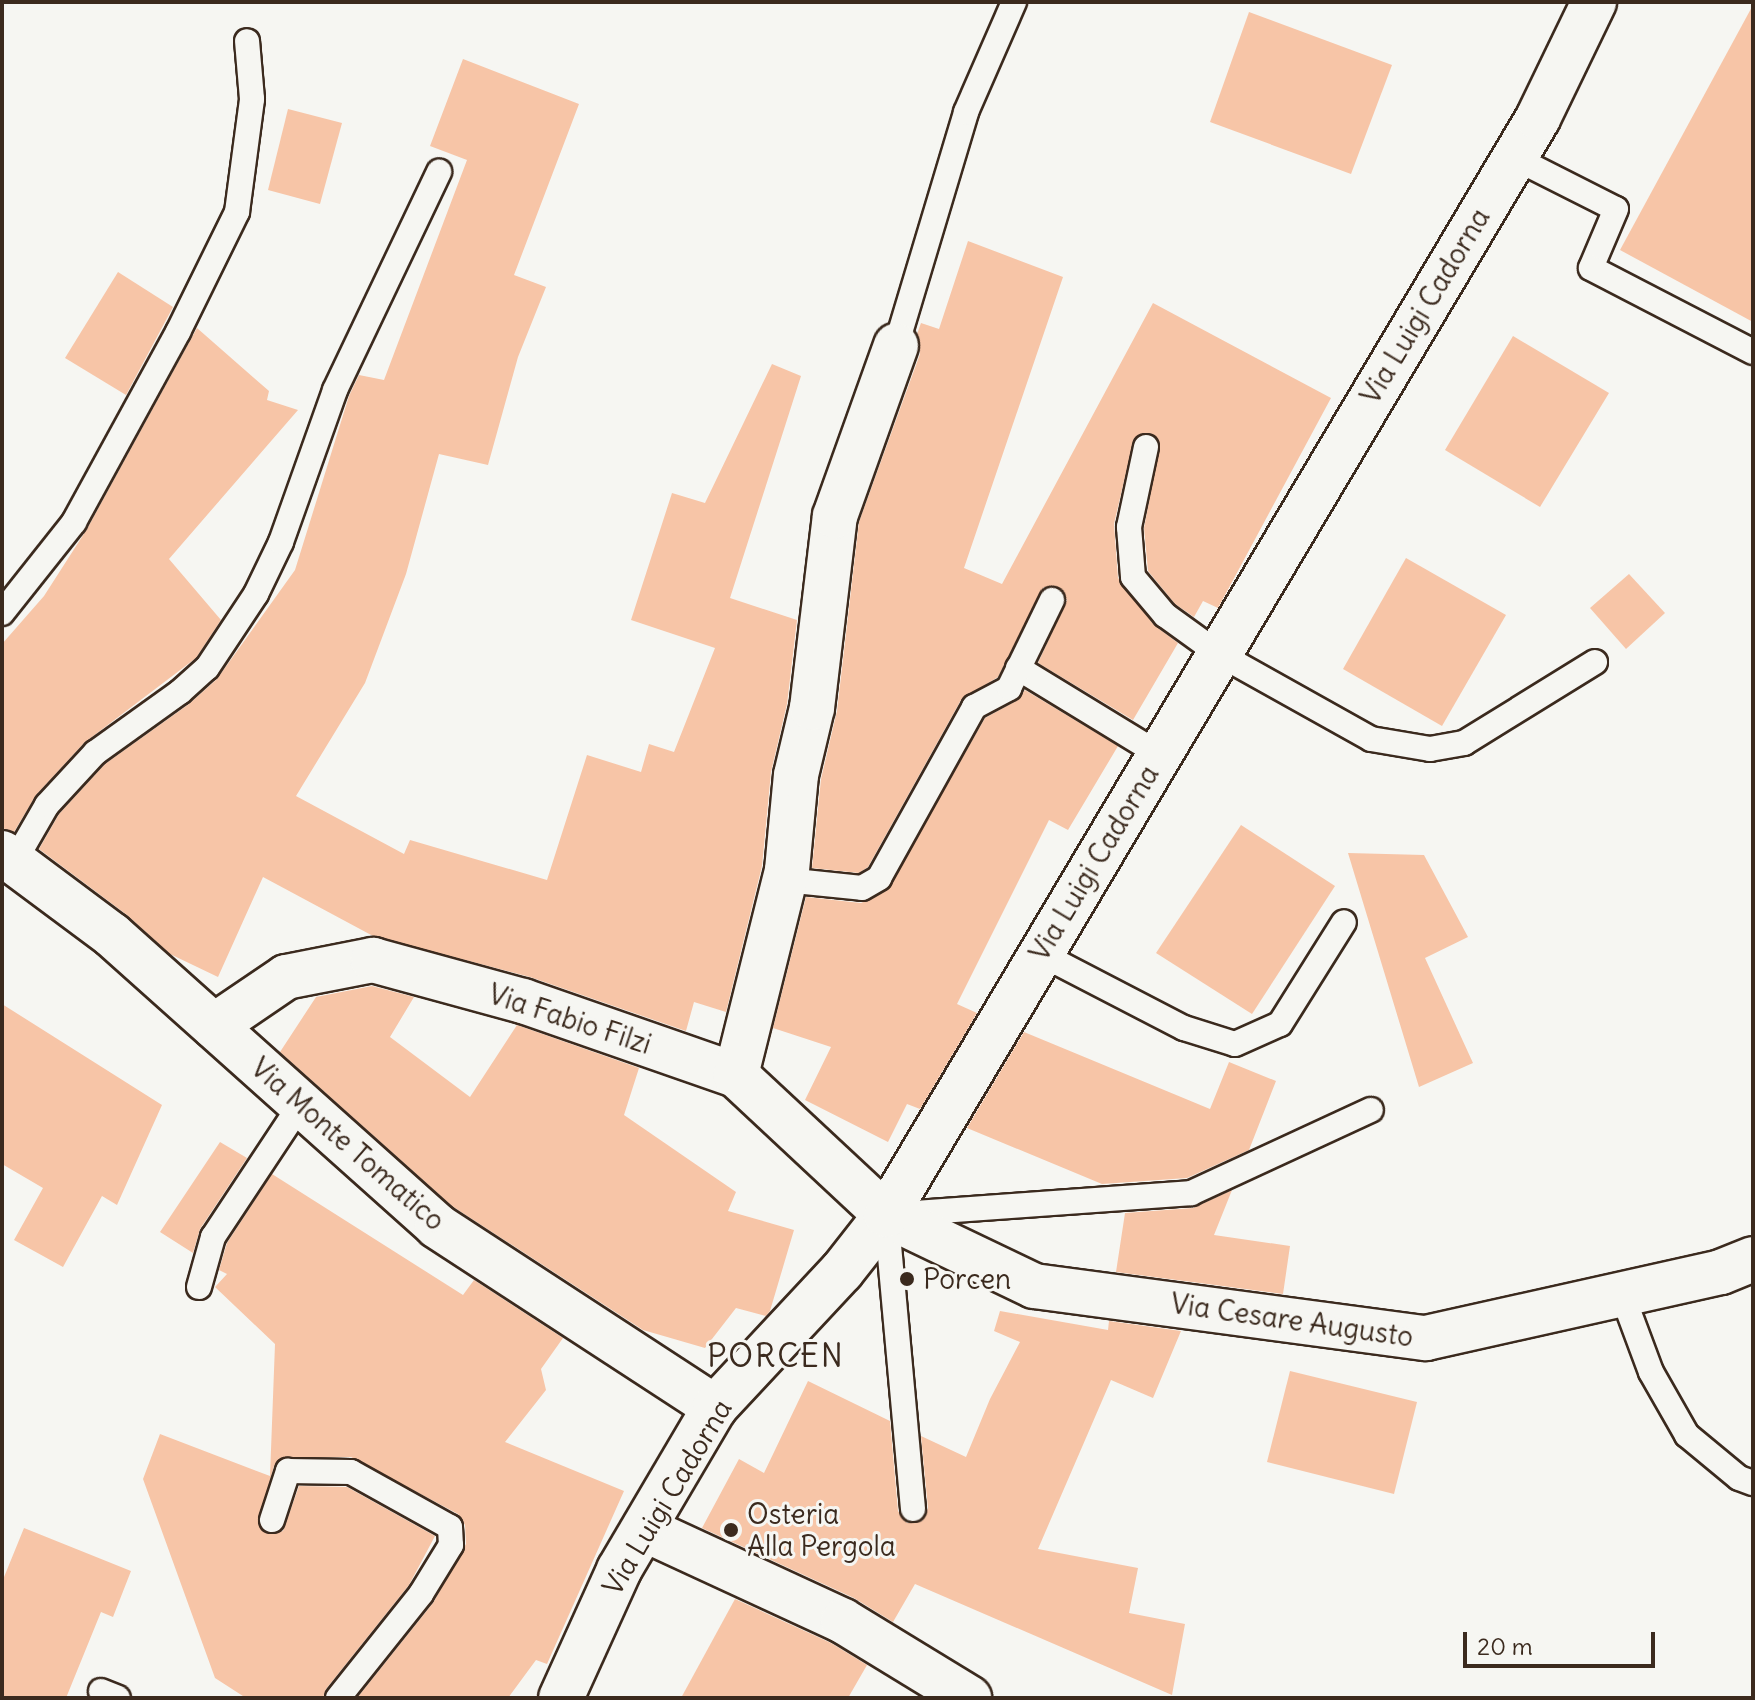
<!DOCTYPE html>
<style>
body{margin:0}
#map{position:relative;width:1755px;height:1700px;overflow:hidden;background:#f6f6f2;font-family:Delius,sans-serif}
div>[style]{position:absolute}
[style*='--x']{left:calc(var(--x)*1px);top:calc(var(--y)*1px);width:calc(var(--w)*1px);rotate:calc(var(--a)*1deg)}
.building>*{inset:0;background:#f7c5a7}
.roads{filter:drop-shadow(2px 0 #3b2a1e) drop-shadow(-2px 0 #3b2a1e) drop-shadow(0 2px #3b2a1e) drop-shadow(0 -2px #3b2a1e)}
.service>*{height:24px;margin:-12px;padding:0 12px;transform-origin:12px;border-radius:12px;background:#f6f6f2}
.minor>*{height:44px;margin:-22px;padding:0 22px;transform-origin:22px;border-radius:22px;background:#f6f6f2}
.tertiary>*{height:44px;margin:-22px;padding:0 22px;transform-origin:22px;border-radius:22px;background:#f6f6f2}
.dots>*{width:22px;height:22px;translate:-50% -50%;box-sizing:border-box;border:4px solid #f6f6f2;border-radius:50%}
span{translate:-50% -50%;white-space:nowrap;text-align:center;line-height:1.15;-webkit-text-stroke:6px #f6f6f2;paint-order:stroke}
.street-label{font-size:28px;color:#3b2a1e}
.poi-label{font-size:28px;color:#3b2a1e}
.left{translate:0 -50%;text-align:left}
.quarter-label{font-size:32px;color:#3b2a1e;letter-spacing:2px}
.frame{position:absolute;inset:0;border:4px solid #3b2a1e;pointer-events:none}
.scale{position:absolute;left:1463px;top:1632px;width:192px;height:36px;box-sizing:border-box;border:4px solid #3b2a1e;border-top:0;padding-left:10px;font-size:24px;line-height:28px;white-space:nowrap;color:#3b2a1e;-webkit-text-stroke:6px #f6f6f2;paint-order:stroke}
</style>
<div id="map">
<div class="building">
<i style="clip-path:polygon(1753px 5px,1753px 322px,1620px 250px)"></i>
<i style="clip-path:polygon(1249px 12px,1392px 65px,1351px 174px,1210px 122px)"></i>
<i style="clip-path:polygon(463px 59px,579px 104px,514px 275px,546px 287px,518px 357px,488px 465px,439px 454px,406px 574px,365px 683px,296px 796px,404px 854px,410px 840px,547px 880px,587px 755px,641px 772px,649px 744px,674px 752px,715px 648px,631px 620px,672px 493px,705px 503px,772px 364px,801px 376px,730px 598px,797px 620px,787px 704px,771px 772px,762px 866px,726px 1012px,694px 1002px,686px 1031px,530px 977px,373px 936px,263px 877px,218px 977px,170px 954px,127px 915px,39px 849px,59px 814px,105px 764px,189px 704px,217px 679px,295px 570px,349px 396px,359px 375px,384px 380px,467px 160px,430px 146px)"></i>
<i style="clip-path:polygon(288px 109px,342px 123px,320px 204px,268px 190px)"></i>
<i style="clip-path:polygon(968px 241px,1063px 277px,964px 568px,1002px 584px,1153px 303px,1331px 398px,1218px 608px,1203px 601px,1194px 617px,1175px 604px,1148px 571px,1144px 528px,1160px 443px,1150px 433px,1134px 438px,1114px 524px,1118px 578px,1154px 625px,1178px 643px,1133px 720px,1038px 663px,1067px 600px,1059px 587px,1044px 587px,998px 677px,961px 700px,868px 867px,859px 873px,812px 868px,821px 779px,837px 711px,859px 522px,920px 354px,917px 334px,921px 323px,939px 329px)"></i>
<i style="clip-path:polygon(118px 272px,173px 307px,126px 395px,65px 358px)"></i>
<i style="clip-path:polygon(197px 328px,269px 391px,267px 400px,298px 410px,169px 559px,221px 620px,196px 658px,84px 743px,36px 795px,14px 832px,2px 828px,2px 644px,44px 596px,87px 529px)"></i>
<i style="clip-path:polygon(1513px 336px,1609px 393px,1540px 507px,1445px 450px)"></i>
<i style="clip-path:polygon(1406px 558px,1506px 615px,1442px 726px,1343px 669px)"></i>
<i style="clip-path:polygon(1629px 574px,1665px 613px,1626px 649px,1590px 608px)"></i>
<i style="clip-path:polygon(1025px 690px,1118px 746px,1068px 830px,1049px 820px,957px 1004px,977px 1013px,920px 1109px,907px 1104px,888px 1142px,805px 1100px,831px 1047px,773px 1028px,806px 897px,861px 903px,887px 890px,985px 718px,1016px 701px)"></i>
<i style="clip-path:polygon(1241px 825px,1335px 886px,1252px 1014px,1156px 953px)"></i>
<i style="clip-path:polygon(1348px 853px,1424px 855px,1468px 937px,1425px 958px,1473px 1063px,1419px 1087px)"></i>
<i style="clip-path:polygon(372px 986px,414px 997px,390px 1037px,470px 1097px,517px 1025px,639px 1068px,624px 1115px,736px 1192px,728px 1211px,794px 1230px,770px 1311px,766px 1316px,736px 1308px,705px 1348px,643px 1330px,452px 1206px,280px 1052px,316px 997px)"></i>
<i style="clip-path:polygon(2px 1004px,162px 1105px,117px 1205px,102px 1196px,63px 1267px,14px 1240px,43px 1188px,2px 1164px)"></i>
<i style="clip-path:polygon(1024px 1032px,1210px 1109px,1229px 1062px,1276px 1081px,1249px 1150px,1187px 1178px,1102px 1184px,967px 1128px)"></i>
<i style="clip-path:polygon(220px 1142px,247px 1158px,200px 1229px,193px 1253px,160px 1232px)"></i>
<i style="clip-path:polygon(272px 1174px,463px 1295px,474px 1280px,563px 1338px,541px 1369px,546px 1390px,505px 1442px,624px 1491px,547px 1664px,536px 1660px,508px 1698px,357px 1698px,433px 1603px,466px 1544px,465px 1525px,458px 1514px,351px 1457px,280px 1458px,274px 1466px,258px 1524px,268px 1534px,283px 1531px,299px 1486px,347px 1487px,435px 1536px,409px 1585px,326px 1689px,323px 1698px,246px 1698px,215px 1678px,143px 1479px,160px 1434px,270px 1476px,275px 1344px,215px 1287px,227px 1274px,219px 1270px,227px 1243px)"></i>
<i style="clip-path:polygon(1232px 1190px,1214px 1235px,1290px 1246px,1283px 1294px,1116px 1272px,1125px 1213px,1193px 1208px)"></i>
<i style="clip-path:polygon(1000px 1311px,1108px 1330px,1109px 1321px,1181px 1331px,1153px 1398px,1111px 1380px,1038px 1549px,1138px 1568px,1129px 1613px,1185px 1624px,1172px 1695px,915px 1584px,893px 1622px,854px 1598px,702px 1528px,739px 1459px,764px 1473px,808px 1381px,890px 1421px,898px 1511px,907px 1523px,922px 1521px,928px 1508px,921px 1436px,966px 1457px,990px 1399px,1020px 1342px,994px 1331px)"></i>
<i style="clip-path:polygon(1290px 1371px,1417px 1402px,1394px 1494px,1267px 1462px)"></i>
<i style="clip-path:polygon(24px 1528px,131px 1571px,113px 1617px,101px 1612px,66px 1698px,2px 1698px,2px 1582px)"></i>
<i style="clip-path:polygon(735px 1599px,831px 1643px,867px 1665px,848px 1698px,681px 1698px)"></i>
</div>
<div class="roads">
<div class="service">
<i style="--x:1513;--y:157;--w:115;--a:26.8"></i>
<i style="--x:1616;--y:209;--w:64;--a:113"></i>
<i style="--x:1591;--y:268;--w:182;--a:27.4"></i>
<i style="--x:896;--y:346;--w:244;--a:-73.3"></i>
<i style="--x:966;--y:112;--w:120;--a:-66.4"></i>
<i style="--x:1146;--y:447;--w:82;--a:102"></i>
<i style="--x:1129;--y:527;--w:50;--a:85.4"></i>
<i style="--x:1133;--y:577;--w:50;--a:49.9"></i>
<i style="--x:1165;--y:615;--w:67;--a:35.8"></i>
<i style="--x:1219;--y:654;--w:174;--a:29.2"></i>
<i style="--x:1371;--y:739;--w:60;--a:9.6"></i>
<i style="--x:1430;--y:749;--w:35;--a:-10"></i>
<i style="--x:1464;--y:743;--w:154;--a:-31.7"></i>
<i style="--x:2;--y:613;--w:116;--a:-51.6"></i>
<i style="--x:74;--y:522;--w:217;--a:-61.3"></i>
<i style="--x:178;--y:332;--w:134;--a:-63.8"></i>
<i style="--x:237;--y:212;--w:114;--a:-82.4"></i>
<i style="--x:252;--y:99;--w:58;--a:-94.9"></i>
<i style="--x:1018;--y:668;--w:165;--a:31.4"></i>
<i style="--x:13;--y:864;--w:68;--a:-60"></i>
<i style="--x:47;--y:805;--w:71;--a:-47.3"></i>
<i style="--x:95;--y:753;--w:105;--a:-35.7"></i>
<i style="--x:180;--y:692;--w:36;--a:-42"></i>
<i style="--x:207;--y:668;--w:89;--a:-56.5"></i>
<i style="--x:256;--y:594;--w:58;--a:-64.3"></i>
<i style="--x:281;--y:542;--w:161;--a:-70.4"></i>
<i style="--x:335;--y:390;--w:242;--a:-64.5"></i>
<i style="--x:785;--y:880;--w:77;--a:5.9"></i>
<i style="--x:862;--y:888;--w:20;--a:-30"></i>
<i style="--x:879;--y:878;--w:196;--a:-60.9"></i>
<i style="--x:974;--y:707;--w:40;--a:-28"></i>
<i style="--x:1009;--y:688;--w:98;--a:-64"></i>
<i style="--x:1041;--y:954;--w:161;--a:27.4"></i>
<i style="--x:1184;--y:1028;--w:53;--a:17.4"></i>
<i style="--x:1235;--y:1044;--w:49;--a:-24"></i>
<i style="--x:1280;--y:1024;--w:120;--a:-57.9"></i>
<i style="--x:199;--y:1287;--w:52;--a:-74.4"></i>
<i style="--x:213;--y:1237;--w:159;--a:-56.5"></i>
<i style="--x:1622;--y:1294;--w:83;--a:69.6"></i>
<i style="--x:1651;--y:1372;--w:73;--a:60.3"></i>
<i style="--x:1687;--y:1435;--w:67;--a:39.6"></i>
<i style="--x:1739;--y:1478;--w:15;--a:20"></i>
<i style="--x:913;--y:1509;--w:295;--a:-95.2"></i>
<i style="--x:886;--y:1215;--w:306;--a:-4.1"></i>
<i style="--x:1191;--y:1193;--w:198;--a:-24.8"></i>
<i style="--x:272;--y:1520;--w:52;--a:-71.9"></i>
<i style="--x:288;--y:1471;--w:63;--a:0.9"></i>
<i style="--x:351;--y:1472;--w:113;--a:29.1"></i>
<i style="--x:450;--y:1527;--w:18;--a:87"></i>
<i style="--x:451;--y:1545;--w:57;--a:121.5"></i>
<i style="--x:421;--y:1594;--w:133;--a:128.6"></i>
<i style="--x:101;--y:1691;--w:18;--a:22"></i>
</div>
<div class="minor">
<i style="--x:2;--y:853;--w:137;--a:36.7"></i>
<i style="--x:112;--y:935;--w:436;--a:41.8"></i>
<i style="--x:437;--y:1226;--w:332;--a:33.1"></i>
<i style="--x:214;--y:1026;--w:87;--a:-34.2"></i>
<i style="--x:286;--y:977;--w:89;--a:-11.1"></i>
<i style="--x:373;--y:960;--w:156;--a:15.3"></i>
<i style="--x:523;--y:1001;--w:225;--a:19.2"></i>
<i style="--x:736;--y:1075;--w:205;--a:43"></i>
<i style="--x:886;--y:1215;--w:164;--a:25.6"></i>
<i style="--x:1034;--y:1286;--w:395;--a:7.6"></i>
<i style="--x:1426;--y:1338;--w:302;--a:-12.6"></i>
<i style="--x:1721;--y:1272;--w:35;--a:-22"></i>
<i style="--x:736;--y:1075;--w:211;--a:-76"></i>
<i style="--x:787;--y:870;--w:95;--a:-84.6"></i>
<i style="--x:796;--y:775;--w:69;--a:-76.6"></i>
<i style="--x:812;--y:708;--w:193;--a:-83.2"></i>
<i style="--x:835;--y:516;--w:181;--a:-70.3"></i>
<i style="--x:644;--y:1529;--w:219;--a:24.8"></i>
<i style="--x:843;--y:1621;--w:148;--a:31.4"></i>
</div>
<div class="tertiary">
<i style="--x:561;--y:1698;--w:141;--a:-65.6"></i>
<i style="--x:619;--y:1570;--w:189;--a:-59.5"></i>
<i style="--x:715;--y:1407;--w:186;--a:-47"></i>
<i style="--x:842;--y:1271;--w:71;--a:-51.8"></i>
<i style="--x:886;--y:1215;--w:1276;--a:-59.27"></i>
<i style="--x:1538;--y:118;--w:129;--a:-64.2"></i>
</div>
</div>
<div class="dots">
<i style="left:907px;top:1279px;background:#3b2a1e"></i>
<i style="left:731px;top:1530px;background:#3b2a1e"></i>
</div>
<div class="street-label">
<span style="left:1425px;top:306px;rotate:-59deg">Via Luigi Cadorna</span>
<span style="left:1094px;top:863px;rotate:-59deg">Via Luigi Cadorna</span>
<span style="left:570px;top:1019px;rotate:18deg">Via Fabio Filzi</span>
<span style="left:348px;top:1144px;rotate:41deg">Via Monte Tomatico</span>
<span style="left:1292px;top:1320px;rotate:8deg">Via Cesare Augusto</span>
<span style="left:667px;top:1497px;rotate:-59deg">Via Luigi Cadorna</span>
</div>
<div class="poi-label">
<span class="left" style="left:923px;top:1279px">Porcen</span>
<span class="left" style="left:747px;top:1530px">Osteria<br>Alla Pergola</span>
</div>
<div class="quarter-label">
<span style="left:776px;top:1356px">PORCEN</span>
</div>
<div class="frame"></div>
<div class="scale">20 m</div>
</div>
